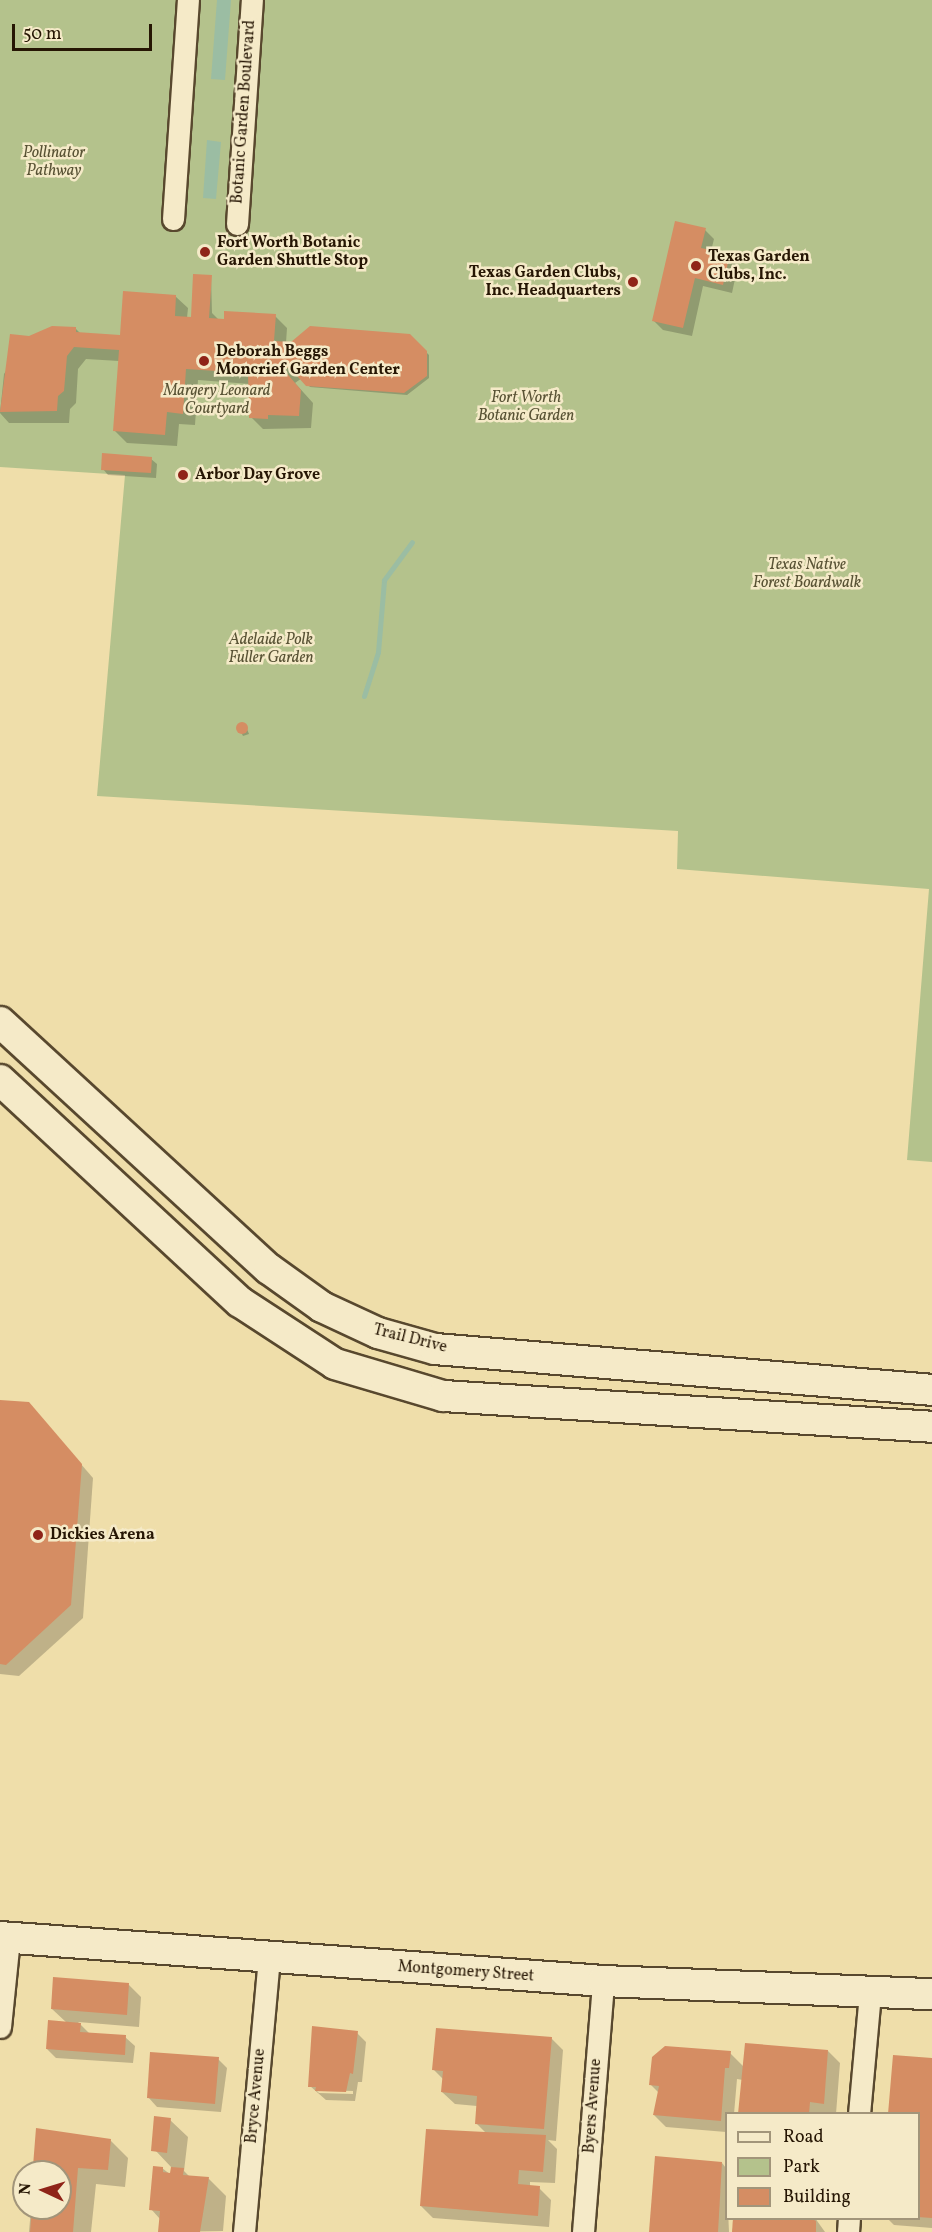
<!DOCTYPE html>
<style>
body{margin:0}
#map{position:relative;width:932px;height:2232px;overflow:hidden;background:#efdeaa;font-family:Vollkorn,serif}
div>[style]{position:absolute}
[style*='--x']{left:calc(var(--x)*1px);top:calc(var(--y)*1px);width:calc(var(--w)*1px);rotate:calc(var(--a)*1deg)}
.green>*{inset:0;background:#b4c28c}
.water>*{inset:0;background:#9bbda3}
.shadow>*{inset:0;background:#0003}
.stream>*{height:5px;margin:-2.5px;padding:0 2.5px;transform-origin:2.5px;border-radius:2.5px;background:#9bbda3}
.building>*{inset:0;background:#d58d63}
.round{border-radius:50%}
.roads{filter:drop-shadow(2px 0 #58482e) drop-shadow(-2px 0 #58482e) drop-shadow(0 2px #58482e) drop-shadow(0 -2px #58482e)}
.street>*{height:21px;margin:-10.5px;padding:0 10.5px;transform-origin:10.5px;border-radius:10.5px;background:#f5eac8}
.secondary>*{height:30px;margin:-15px;padding:0 15px;transform-origin:15px;border-radius:15px;background:#f5eac8}
.dots>*{width:16px;height:16px;translate:-50% -50%;box-sizing:border-box;border:3px solid #f5eac8;border-radius:50%}
span{translate:-50% -50%;white-space:nowrap;text-align:center;line-height:1.15;-webkit-text-stroke:5px #f5eac8;paint-order:stroke}
.street-label{font-size:16px;color:#261604}
.park-label{font-size:16px;color:#585234;font-style:italic}
.poi-label{font-size:16px;color:#261604;font-weight:700}
.left{translate:0 -50%;text-align:left}
.right{translate:-100% -50%;text-align:right}
.legend{position:absolute;left:725px;top:2112px;width:195px;height:108px;box-sizing:border-box;background:#f5eac8;border:2px solid #a2957a;margin:0;padding:8px 10px;list-style:none;font-size:18px;color:#261604}
.legend li{display:flex;align-items:center;gap:12px;height:30px}
.legend b{width:30px;border:2px solid #a2957a}
.north{position:absolute;left:12px;top:2160px;width:60px;height:60px;box-sizing:border-box;background:#f5eac8;border:2px solid #a2957a;border-radius:50%;rotate:274deg;font-size:16px;font-weight:700;line-height:24px;text-align:center;color:#261604}
.north::after{content:'';display:block;margin:auto;width:21px;height:27px;background:#8f2418;clip-path:polygon(50% 0,100% 100%,50% 72%,0 100%)}
.scale{position:absolute;left:12px;top:24px;width:140px;height:27px;box-sizing:border-box;border:3px solid #261604;border-top:0;padding-left:8px;font-size:18px;line-height:21px;white-space:nowrap;color:#261604;-webkit-text-stroke:4px #f5eac8;paint-order:stroke}
</style>
<div id="map">
<div class="green">
<i style="clip-path:polygon(0 0,932px 0,932px 1162px,907px 1160px,929px 889px,677px 869px,678px 831px,97px 796px,125px 475px,0 467px)"></i>
</div>
<div class="water">
<i style="clip-path:polygon(217px 0,231px 0,225px 80px,211px 79px)"></i>
<i style="clip-path:polygon(207px 140px,221px 142px,216px 199px,203px 198px)"></i>
</div>
<div class="shadow">
<i style="clip-path:polygon(705px 230px,714px 239px,711px 251px,729px 256px,738px 265px,732px 293px,703px 286px,692px 336px,663px 330px,654px 321px)"></i>
<i style="clip-path:polygon(211px 276px,212px 313px,219px 320px,275px 316px,287px 328px,286px 343px,409px 335px,429px 355px,429px 378px,407px 395px,310px 387px,302px 378px,295px 383px,313px 403px,311px 428px,263px 429px,251px 417px,250px 384px,198px 380px,195px 425px,179px 424px,177px 446px,127px 443px,115px 431px,119px 361px,86px 359px,78px 369px,76px 403px,70px 409px,69px 423px,9px 423px,0 413px,4px 374px,29px 337px,76px 329px,81px 334px,121px 337px,175px 296px,188px 308px,187px 318px,192px 319px)"></i>
<i style="clip-path:polygon(151px 459px,157px 464px,156px 478px,108px 475px,103px 469px)"></i>
<i style="clip-path:polygon(245px 724px,249px 734px,243px 736px,238px 726px)"></i>
<i style="clip-path:polygon(0 1401px,29px 1404px,93px 1478px,83px 1618px,19px 1676px,0 1674px)"></i>
<i style="clip-path:polygon(129px 1985px,141px 1997px,139px 2027px,78px 2022px,89px 2033px,125px 2037px,135px 2046px,133px 2063px,56px 2058px,47px 2049px,67px 2023px,52px 2009px)"></i>
<i style="clip-path:polygon(evenodd,357px 2033px,366px 2042px,362px 2082px,358px 2082px,355px 2101px,326px 2100px,310px 2086px,357px 2033px,316px 2090px,353px 2091px,353px 2094px,319px 2093px,316px 2090px)"></i>
<i style="clip-path:polygon(551px 2038px,563px 2050px,556px 2141px,548px 2140px,557px 2149px,555px 2183px,530px 2182px,530px 2187px,539px 2188px,551px 2200px,549px 2227px,433px 2218px,421px 2206px,487px 2134px,476px 2123px,477px 2106px,455px 2104px,442px 2092px,443px 2079px,434px 2070px)"></i>
<i style="clip-path:polygon(828px 2051px,840px 2063px,836px 2114px,740px 2114px,743px 2080px,737px 2079px,734px 2114px,726px 2114px,726px 2132px,666px 2127px,654px 2115px,659px 2093px,651px 2085px,730px 2053px,744px 2067px)"></i>
<i style="clip-path:polygon(218px 2059px,227px 2068px,221px 2112px,157px 2107px,148px 2097px)"></i>
<i style="clip-path:polygon(932px 2059px,932px 2228px,894px 2225px,887px 2218px,918px 2218px,918px 2114px)"></i>
<i style="clip-path:polygon(170px 2120px,188px 2137px,184px 2171px,190px 2177px,208px 2178px,226px 2196px,223px 2231px,159px 2232px,160px 2219px,151px 2209px,162px 2168px,171px 2175px,172px 2168px,155px 2150px)"></i>
<i style="clip-path:polygon(38px 2130px,110px 2140px,128px 2158px,125px 2187px,96px 2184px,91px 2232px,29px 2232px,31px 2208px,60px 2208px,60px 2172px,34px 2172px)"></i>
<i style="clip-path:polygon(722px 2163px,726px 2168px,729px 2232px,650px 2232px)"></i>
<i style="clip-path:polygon(734px 2218px,815px 2218px,825px 2232px,734px 2232px)"></i>
</div>
<div class="stream">
<i style="--x:364;--y:696;--w:46;--a:-72.3"></i>
<i style="--x:378;--y:652;--w:72;--a:-85.2"></i>
<i style="--x:384;--y:580;--w:47;--a:-53.6"></i>
</div>
<div class="building">
<i style="clip-path:polygon(675px 221px,706px 228px,701px 248px,730px 254px,723px 285px,695px 278px,683px 328px,652px 321px)"></i>
<i style="clip-path:polygon(193px 274px,212px 275px,209px 318px,224px 319px,224px 311px,276px 314px,274px 341px,291px 342px,310px 326px,410px 334px,427px 351px,427px 376px,404px 393px,306px 386px,289px 367px,284px 370px,301px 390px,299px 416px,268px 415px,268px 419px,249px 418px,248px 373px,186px 369px,183px 414px,167px 412px,165px 435px,113px 431px,119px 350px,74px 347px,67px 356px,64px 391px,58px 396px,57px 411px,0 412px,10px 334px,29px 336px,52px 326px,76px 327px,76px 332px,120px 335px,123px 291px,176px 295px,175px 316px,191px 317px)"></i>
<i style="clip-path:polygon(102px 453px,152px 457px,151px 473px,101px 470px)"></i>
<i class="round" style="left:236px;top:722px;width:12px;height:12px"></i>
<i style="clip-path:polygon(0 1400px,29px 1402px,82px 1464px,71px 1605px,6px 1665px,0 1664px)"></i>
<i style="clip-path:polygon(53px 1977px,129px 1983px,127px 2015px,51px 2009px)"></i>
<i style="clip-path:polygon(48px 2020px,81px 2023px,80px 2032px,126px 2035px,125px 2055px,46px 2049px)"></i>
<i style="clip-path:polygon(312px 2026px,358px 2031px,353px 2074px,350px 2073px,346px 2092px,315px 2091px,316px 2087px,308px 2087px)"></i>
<i style="clip-path:polygon(436px 2028px,552px 2037px,544px 2129px,475px 2124px,477px 2096px,441px 2092px,443px 2071px,432px 2070px)"></i>
<i style="clip-path:polygon(745px 2043px,828px 2050px,824px 2104px,810px 2102px,809px 2114px,738px 2114px)"></i>
<i style="clip-path:polygon(665px 2046px,731px 2051px,729px 2068px,725px 2068px,721px 2121px,653px 2115px,659px 2086px,649px 2085px,652px 2057px)"></i>
<i style="clip-path:polygon(150px 2052px,219px 2057px,215px 2104px,147px 2098px)"></i>
<i style="clip-path:polygon(893px 2055px,932px 2058px,932px 2218px,918px 2217px,918px 2114px,888px 2114px)"></i>
<i style="clip-path:polygon(154px 2116px,171px 2118px,167px 2153px,151px 2151px)"></i>
<i style="clip-path:polygon(36px 2128px,111px 2139px,108px 2170px,78px 2168px,73px 2232px,30px 2232px,32px 2208px,60px 2208px,60px 2172px,35px 2172px,33px 2166px)"></i>
<i style="clip-path:polygon(426px 2129px,546px 2135px,543px 2172px,519px 2170px,518px 2184px,540px 2186px,538px 2216px,420px 2206px)"></i>
<i style="clip-path:polygon(655px 2156px,722px 2162px,718px 2232px,649px 2232px)"></i>
<i style="clip-path:polygon(153px 2166px,163px 2167px,163px 2172px,170px 2173px,171px 2167px,184px 2168px,183px 2175px,209px 2177px,200px 2232px,158px 2232px,160px 2211px,149px 2210px)"></i>
<i style="clip-path:polygon(733px 2218px,810px 2218px,816px 2221px,816px 2232px,732px 2232px)"></i>
</div>
<div class="roads">
<div class="street">
<i style="--x:173;--y:219;--w:220;--a:-86.1"></i>
<i style="--x:237;--y:224;--w:225;--a:-86.2"></i>
<i style="--x:0;--y:2027;--w:89;--a:-84.2"></i>
<i style="--x:859;--y:2114;--w:121;--a:-84.8"></i>
<i style="--x:244;--y:2232;--w:274;--a:-84.8"></i>
<i style="--x:583;--y:2232;--w:252;--a:-85.4"></i>
<i style="--x:848;--y:2232;--w:14;--a:-86"></i>
</div>
<div class="secondary">
<i style="--x:0;--y:1022;--w:365;--a:42.6"></i>
<i style="--x:269;--y:1269;--w:65;--a:35.6"></i>
<i style="--x:322;--y:1307;--w:62;--a:24.9"></i>
<i style="--x:378;--y:1333;--w:59;--a:15.7"></i>
<i style="--x:435;--y:1349;--w:499;--a:4.7"></i>
<i style="--x:0;--y:1080;--w:327;--a:42.8"></i>
<i style="--x:240;--y:1302;--w:113;--a:33.1"></i>
<i style="--x:335;--y:1364;--w:113;--a:16.5"></i>
<i style="--x:443;--y:1396;--w:490;--a:3.6"></i>
<i style="--x:0;--y:1937;--w:605;--a:4.17"></i>
<i style="--x:603;--y:1981;--w:329;--a:2.3"></i>
</div>
</div>
<div class="dots">
<i style="left:205px;top:252px;background:#8f2418"></i>
<i style="left:696px;top:266px;background:#8f2418"></i>
<i style="left:633px;top:282px;background:#8f2418"></i>
<i style="left:204px;top:361px;background:#8f2418"></i>
<i style="left:183px;top:475px;background:#8f2418"></i>
<i style="left:38px;top:1535px;background:#8f2418"></i>
</div>
<div class="street-label">
<span style="left:244px;top:112px;rotate:-86deg">Botanic Garden Boulevard</span>
<span style="left:410px;top:1339px;rotate:14deg">Trail Drive</span>
<span style="left:466px;top:1972px;rotate:4deg">Montgomery Street</span>
<span style="left:256px;top:2096px;rotate:-85deg">Bryce Avenue</span>
<span style="left:593px;top:2106px;rotate:-86deg">Byers Avenue</span>
</div>
<div class="park-label">
<span style="left:54px;top:162px">Pollinator<br>Pathway</span>
<span style="left:217px;top:400px">Margery Leonard<br>Courtyard</span>
<span style="left:526px;top:407px">Fort Worth<br>Botanic Garden</span>
<span style="left:807px;top:574px">Texas Native<br>Forest Boardwalk</span>
<span style="left:271px;top:649px">Adelaide Polk<br>Fuller Garden</span>
</div>
<div class="poi-label">
<span class="left" style="left:217px;top:252px">Fort Worth Botanic<br>Garden Shuttle Stop</span>
<span class="left" style="left:708px;top:266px">Texas Garden<br>Clubs, Inc.</span>
<span class="right" style="left:621px;top:282px">Texas Garden Clubs,<br>Inc. Headquarters</span>
<span class="left" style="left:216px;top:361px">Deborah Beggs<br>Moncrief Garden Center</span>
<span class="left" style="left:195px;top:475px">Arbor Day Grove</span>
<span class="left" style="left:50px;top:1535px">Dickies Arena</span>
</div>
<ul class="legend">
<li><b style="height:8px;background:#f5eac8"></b>Road</li>
<li><b style="height:16px;background:#b4c28c"></b>Park</li>
<li><b style="height:16px;background:#d58d63"></b>Building</li>
</ul>
<div class="north">N</div>
<div class="scale">50 m</div>
</div>
